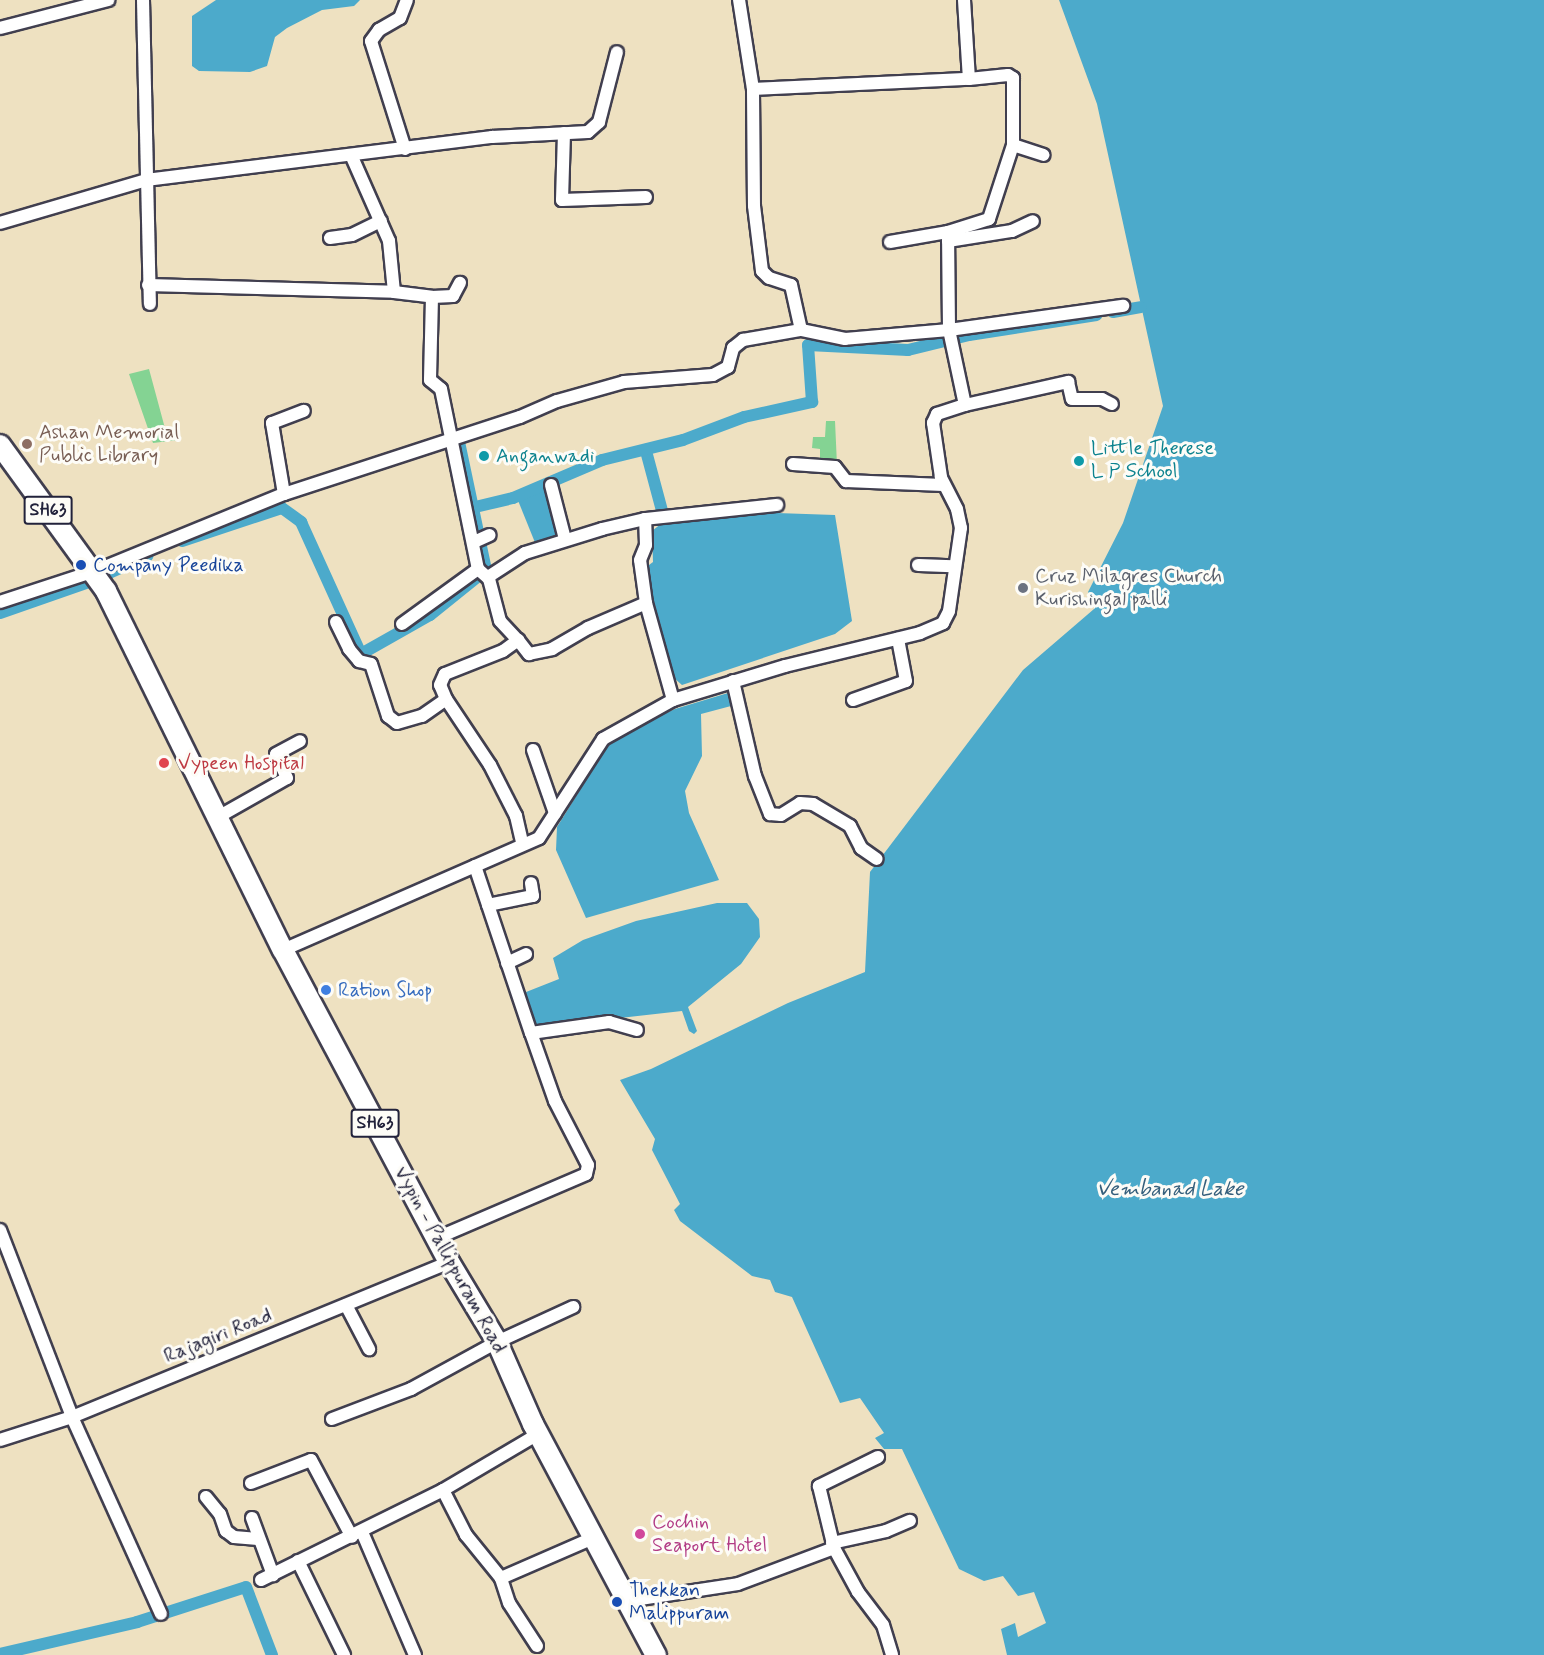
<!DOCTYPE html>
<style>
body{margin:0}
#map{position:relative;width:1544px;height:1655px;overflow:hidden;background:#eee1c1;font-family:Mynerve,sans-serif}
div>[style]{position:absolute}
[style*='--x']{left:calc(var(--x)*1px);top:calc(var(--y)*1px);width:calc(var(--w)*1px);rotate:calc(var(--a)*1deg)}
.green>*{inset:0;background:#84d393}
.water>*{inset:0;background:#4caacb}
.canal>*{height:12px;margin:-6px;padding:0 6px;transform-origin:6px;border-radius:6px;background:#4caacb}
.roads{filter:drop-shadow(2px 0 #413f4f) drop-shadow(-2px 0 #413f4f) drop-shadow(0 2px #413f4f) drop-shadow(0 -2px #413f4f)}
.minor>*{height:12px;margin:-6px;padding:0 6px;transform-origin:6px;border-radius:6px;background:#fff}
.primary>*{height:20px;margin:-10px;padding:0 10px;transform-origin:10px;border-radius:10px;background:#fff}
.dots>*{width:16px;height:16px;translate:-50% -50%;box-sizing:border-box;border:3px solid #fdfcf7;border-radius:50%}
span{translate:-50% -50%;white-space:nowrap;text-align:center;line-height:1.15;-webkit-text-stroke:6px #fdfcf7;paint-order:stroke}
.shield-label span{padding:2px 4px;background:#fdfcf7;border:2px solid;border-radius:4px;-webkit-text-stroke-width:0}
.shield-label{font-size:18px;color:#22223b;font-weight:700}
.education-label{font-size:20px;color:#785e54}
.left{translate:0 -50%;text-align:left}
.culture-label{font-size:20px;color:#0d838f}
.transit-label{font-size:20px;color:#164399}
.worship-label{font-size:20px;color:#5b616d}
.health-label{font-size:20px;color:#be3a42}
.shop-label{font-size:20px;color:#366cbe}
.street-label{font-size:20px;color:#22223b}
.hotel-label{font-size:20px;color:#b23c85}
.water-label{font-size:21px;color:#355f7c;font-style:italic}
</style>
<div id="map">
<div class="green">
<i style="clip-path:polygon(149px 369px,166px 432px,176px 430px,178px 440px,153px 443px,129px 374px)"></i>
<i style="clip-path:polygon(826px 421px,835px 421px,837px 465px,820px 463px,820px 449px,812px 448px,813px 437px,825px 437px)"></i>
</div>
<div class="water">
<i style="clip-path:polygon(216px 0,360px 0,354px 6px,322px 10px,287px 28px,275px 37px,267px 66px,250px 72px,199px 71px,192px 66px,192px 16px)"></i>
<i style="clip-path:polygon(1059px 0,1544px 0,1544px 1655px,1007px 1655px,1001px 1629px,1015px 1623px,1018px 1637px,1046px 1623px,1034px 1592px,1018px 1596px,1003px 1576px,984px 1581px,959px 1569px,902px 1449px,884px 1449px,875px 1438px,884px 1433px,860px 1398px,840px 1403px,792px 1297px,775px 1292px,770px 1280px,752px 1276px,680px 1221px,674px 1210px,680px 1204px,652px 1150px,655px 1139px,620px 1080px,651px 1069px,788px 1003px,865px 972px,870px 872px,1023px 670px,1094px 609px,1095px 602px,1088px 592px,1123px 523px,1163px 406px,1097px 104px)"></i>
<i style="clip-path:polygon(547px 486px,558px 539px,536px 545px,517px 498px)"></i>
<i style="clip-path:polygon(749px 512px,835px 515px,852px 621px,835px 634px,682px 685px,674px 678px,645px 568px,653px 562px,652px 531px,662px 523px)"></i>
<i style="clip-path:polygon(728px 693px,731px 706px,701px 714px,702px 756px,685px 791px,689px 813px,719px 880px,586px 918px,556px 850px,557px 827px,606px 748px,623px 733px,675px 709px)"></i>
<i style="clip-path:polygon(717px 903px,747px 903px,759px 919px,760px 937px,741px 964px,688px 1007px,697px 1031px,694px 1034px,689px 1031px,682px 1011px,531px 1028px,521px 994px,559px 979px,553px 958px,583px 940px,636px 921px)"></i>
</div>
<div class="canal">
<i style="--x:1113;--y:312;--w:28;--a:-10"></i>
<i style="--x:646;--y:451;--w:73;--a:75"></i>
<i style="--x:471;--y:508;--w:43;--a:-13.4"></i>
<i style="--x:513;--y:498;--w:97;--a:-23.1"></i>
<i style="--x:602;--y:460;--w:83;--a:-13.9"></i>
<i style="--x:683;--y:440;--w:65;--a:-20.7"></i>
<i style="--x:744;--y:417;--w:70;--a:-12.4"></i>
<i style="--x:812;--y:402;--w:57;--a:-94"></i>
<i style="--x:808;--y:345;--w:100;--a:2.9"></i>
<i style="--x:908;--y:350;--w:63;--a:-13.8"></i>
<i style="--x:969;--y:335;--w:129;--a:-8.9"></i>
<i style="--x:182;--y:541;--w:105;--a:-18.3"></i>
<i style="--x:282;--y:508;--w:24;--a:36"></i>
<i style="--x:301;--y:522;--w:145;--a:65.6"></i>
<i style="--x:361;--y:654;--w:79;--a:-29.5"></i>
<i style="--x:430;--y:615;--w:72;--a:-38.8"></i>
<i style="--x:486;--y:570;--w:131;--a:-101.9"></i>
<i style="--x:0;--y:613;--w:94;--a:-19.2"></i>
<i style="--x:89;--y:582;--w:64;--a:-24.1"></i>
<i style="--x:0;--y:1654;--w:141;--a:-13.1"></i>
<i style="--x:137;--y:1622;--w:114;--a:-17.8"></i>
<i style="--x:246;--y:1587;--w:73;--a:69.1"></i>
</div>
<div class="roads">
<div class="minor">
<i style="--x:143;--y:0;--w:304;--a:88.7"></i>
<i style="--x:964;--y:0;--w:79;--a:86.4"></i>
<i style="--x:969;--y:79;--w:39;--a:-6"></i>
<i style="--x:1008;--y:75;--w:6;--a:31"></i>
<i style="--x:1013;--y:78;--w:67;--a:90"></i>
<i style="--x:1013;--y:145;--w:78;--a:108"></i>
<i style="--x:989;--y:219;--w:43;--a:162.4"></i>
<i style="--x:948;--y:232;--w:98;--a:89.4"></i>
<i style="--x:949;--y:330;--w:176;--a:-7.9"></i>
<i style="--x:0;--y:28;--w:112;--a:-14.5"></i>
<i style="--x:753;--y:89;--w:216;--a:-2.7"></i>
<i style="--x:564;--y:133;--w:67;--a:91.7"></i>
<i style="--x:562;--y:200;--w:84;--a:-2"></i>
<i style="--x:1013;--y:145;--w:32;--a:18"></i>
<i style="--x:405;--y:149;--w:113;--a:-107.5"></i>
<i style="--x:371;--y:41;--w:14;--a:-54"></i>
<i style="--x:379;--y:30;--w:24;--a:-30"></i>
<i style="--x:400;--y:18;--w:19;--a:-69"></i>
<i style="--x:352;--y:157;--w:92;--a:66.2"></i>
<i style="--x:389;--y:241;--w:51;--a:84.4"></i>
<i style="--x:394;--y:292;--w:38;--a:7"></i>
<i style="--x:432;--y:297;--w:83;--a:91.4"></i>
<i style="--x:430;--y:380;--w:14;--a:39"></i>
<i style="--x:441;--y:389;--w:184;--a:78.4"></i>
<i style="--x:478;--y:569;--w:15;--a:42"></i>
<i style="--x:489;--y:579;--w:43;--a:75.3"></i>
<i style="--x:500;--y:621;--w:26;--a:47"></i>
<i style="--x:0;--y:223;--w:152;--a:-16.4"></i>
<i style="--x:146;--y:180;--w:349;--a:-7.1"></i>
<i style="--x:492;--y:137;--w:96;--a:-3"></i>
<i style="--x:588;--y:132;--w:15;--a:-42"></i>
<i style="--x:599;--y:122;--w:72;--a:-75.6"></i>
<i style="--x:330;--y:238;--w:22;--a:-8"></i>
<i style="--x:352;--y:235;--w:32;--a:-26"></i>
<i style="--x:948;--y:241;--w:65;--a:-8.9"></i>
<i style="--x:1012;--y:231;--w:23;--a:-25"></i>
<i style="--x:890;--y:242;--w:59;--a:-9.8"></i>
<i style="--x:148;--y:285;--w:246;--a:1.6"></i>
<i style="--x:432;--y:297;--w:21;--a:-3"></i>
<i style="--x:453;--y:296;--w:15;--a:-62"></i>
<i style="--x:965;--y:405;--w:106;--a:-12.6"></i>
<i style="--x:1068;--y:382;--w:17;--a:77"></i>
<i style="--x:1072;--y:399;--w:30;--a:0"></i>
<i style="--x:1102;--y:399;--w:11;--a:27"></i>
<i style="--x:793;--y:464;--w:42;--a:4.1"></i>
<i style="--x:835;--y:467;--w:18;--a:52"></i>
<i style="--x:846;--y:481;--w:97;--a:2.4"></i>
<i style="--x:551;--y:485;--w:56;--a:75.5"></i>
<i style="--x:284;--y:494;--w:72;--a:-99.6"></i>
<i style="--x:272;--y:423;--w:34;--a:-21"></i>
<i style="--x:474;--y:542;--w:17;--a:-24"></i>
<i style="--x:918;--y:565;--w:35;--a:2"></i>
<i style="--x:488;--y:577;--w:44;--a:-33"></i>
<i style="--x:525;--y:553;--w:81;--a:-17.3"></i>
<i style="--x:602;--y:529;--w:44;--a:-13.1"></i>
<i style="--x:645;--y:519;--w:133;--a:-6.1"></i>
<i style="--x:0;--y:602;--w:100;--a:-18.1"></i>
<i style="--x:95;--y:571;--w:204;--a:-22.2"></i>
<i style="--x:284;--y:494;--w:248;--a:-18.1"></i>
<i style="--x:520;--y:417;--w:40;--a:-23.4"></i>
<i style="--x:557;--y:401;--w:70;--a:-15.8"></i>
<i style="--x:624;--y:382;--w:89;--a:-4.5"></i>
<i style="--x:713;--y:375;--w:17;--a:-28"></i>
<i style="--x:728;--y:367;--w:20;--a:-75"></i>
<i style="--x:733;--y:348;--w:13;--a:-39"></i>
<i style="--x:743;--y:340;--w:59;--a:-9.8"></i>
<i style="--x:336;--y:622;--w:30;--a:64"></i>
<i style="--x:349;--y:649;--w:16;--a:50"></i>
<i style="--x:359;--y:661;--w:12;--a:14"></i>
<i style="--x:371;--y:664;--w:55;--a:71.9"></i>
<i style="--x:388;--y:716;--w:11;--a:38"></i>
<i style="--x:397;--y:723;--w:26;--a:-16"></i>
<i style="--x:422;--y:716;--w:29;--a:-35"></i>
<i style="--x:402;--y:624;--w:94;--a:-35.9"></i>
<i style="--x:733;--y:681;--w:98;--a:77"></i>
<i style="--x:755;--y:776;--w:41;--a:68.5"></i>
<i style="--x:770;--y:814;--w:11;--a:5"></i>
<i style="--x:781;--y:815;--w:22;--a:-32"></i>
<i style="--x:800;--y:803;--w:13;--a:4"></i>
<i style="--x:813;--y:804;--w:43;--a:30.7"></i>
<i style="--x:850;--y:826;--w:25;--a:63"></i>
<i style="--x:861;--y:848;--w:19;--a:35"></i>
<i style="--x:673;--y:700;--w:117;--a:-16.9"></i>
<i style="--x:785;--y:666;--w:139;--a:-13.7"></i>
<i style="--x:920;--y:633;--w:25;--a:-23"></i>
<i style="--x:943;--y:623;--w:13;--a:-63"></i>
<i style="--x:949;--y:611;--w:84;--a:-81.8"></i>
<i style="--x:961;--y:528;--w:19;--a:-102"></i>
<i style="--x:957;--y:509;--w:36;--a:-117"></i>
<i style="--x:941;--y:477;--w:55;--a:-98.4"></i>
<i style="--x:933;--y:423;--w:10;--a:-66"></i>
<i style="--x:937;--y:414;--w:29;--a:-18"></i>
<i style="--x:965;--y:405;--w:77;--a:-102"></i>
<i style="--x:949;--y:330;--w:104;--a:175.1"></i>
<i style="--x:845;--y:339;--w:45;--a:-168.4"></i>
<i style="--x:801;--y:330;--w:46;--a:-102.5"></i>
<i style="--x:791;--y:285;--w:23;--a:-162"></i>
<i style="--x:769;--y:278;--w:10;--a:-135"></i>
<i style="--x:762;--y:271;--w:65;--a:-97"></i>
<i style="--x:754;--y:206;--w:117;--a:-90.5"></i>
<i style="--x:753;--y:89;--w:90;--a:-98.9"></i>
<i style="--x:853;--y:700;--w:56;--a:-19.7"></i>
<i style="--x:906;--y:681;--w:43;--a:-100.8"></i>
<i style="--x:533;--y:750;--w:67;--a:70.8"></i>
<i style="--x:218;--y:817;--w:79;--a:-29.5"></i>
<i style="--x:287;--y:778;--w:26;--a:-115"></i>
<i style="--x:276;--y:754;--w:27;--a:-28"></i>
<i style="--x:522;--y:842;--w:27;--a:-103"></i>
<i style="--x:516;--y:816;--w:57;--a:-117"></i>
<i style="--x:490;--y:765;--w:79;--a:-123.7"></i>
<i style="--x:446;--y:699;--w:15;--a:-113"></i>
<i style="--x:440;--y:685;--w:12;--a:-66"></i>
<i style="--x:445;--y:674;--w:62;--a:-21.6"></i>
<i style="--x:503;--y:651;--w:19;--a:-36"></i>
<i style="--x:518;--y:640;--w:18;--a:52"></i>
<i style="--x:529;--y:654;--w:24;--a:-12"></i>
<i style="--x:552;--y:649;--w:42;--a:-30.3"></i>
<i style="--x:588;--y:628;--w:63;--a:-23.3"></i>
<i style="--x:475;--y:866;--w:176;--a:71.5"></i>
<i style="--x:531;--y:1033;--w:79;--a:-8"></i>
<i style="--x:609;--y:1022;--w:29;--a:16"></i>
<i style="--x:488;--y:905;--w:46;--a:-11.3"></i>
<i style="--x:533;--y:896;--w:13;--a:-99"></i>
<i style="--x:283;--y:950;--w:279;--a:-23.6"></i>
<i style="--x:539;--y:838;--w:118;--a:-57.1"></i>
<i style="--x:603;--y:739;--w:80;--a:-29.1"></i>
<i style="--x:673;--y:700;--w:101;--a:-105.6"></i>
<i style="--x:646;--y:603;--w:43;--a:-97.9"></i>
<i style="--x:640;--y:560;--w:16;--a:-68"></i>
<i style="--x:646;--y:545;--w:26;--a:-92"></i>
<i style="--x:507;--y:963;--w:21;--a:-25"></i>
<i style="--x:0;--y:1230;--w:200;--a:68.9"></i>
<i style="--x:72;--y:1417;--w:216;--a:65.7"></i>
<i style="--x:437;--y:1238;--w:162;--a:-23.2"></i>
<i style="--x:586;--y:1174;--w:9;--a:-77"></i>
<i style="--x:588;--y:1165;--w:72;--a:-117.3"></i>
<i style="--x:555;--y:1101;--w:72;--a:-109.4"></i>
<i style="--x:346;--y:1305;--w:50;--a:62.4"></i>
<i style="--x:332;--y:1419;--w:85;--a:-20.8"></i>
<i style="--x:411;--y:1389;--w:98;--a:-28.7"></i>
<i style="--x:497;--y:1342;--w:84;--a:-24.7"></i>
<i style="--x:0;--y:1440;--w:76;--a:-17.7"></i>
<i style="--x:72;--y:1417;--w:408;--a:-22.3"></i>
<i style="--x:878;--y:1457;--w:66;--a:153.8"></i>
<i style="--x:819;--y:1486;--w:64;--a:76.4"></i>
<i style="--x:834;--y:1548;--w:50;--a:61.4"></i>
<i style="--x:858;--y:1592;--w:41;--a:52.9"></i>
<i style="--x:883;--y:1625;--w:31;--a:73"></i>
<i style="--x:251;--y:1483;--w:64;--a:-21"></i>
<i style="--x:311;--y:1460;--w:87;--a:62"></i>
<i style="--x:443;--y:1490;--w:51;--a:62.9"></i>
<i style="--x:466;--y:1535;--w:55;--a:50.9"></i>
<i style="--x:206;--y:1497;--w:22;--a:51"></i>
<i style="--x:220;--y:1514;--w:18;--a:71"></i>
<i style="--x:226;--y:1531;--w:10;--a:37"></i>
<i style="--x:234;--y:1537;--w:24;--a:5"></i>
<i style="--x:252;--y:1518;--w:61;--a:69.8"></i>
<i style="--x:362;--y:1532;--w:134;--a:66.7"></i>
<i style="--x:832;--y:1543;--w:55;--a:-12.5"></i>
<i style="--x:886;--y:1531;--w:26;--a:-23"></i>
<i style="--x:298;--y:1561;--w:105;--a:63.9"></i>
<i style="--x:261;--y:1580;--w:203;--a:-26.3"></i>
<i style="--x:443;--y:1490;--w:110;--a:-30.5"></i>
<i style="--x:627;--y:1601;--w:112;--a:-8.7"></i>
<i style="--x:738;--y:1584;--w:103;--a:-20.6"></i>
<i style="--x:537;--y:1646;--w:51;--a:-123.1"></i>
<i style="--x:509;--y:1603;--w:26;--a:-108"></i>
<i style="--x:501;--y:1578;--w:100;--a:-23.5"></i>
</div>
<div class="primary">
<i style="--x:0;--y:445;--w:180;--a:54"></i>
<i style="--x:106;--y:591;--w:400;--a:63.8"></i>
<i style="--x:283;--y:950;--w:353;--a:62"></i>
<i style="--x:449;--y:1262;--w:93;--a:59"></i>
<i style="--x:497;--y:1342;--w:90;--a:66.3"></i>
<i style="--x:533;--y:1424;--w:262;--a:62"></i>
</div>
</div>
<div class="dots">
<i style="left:27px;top:444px;background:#8d6e63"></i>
<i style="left:484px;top:456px;background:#0f9aa8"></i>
<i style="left:1079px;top:461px;background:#0f9aa8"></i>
<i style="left:81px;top:565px;background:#1a4fb4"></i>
<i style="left:1023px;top:588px;background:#6b7280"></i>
<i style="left:164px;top:763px;background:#e0444e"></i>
<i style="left:326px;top:990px;background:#3f7fe0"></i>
<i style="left:640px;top:1534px;background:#d1479c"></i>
<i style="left:617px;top:1602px;background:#1a4fb4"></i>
</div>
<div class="shield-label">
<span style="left:48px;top:510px">SH63</span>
<span style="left:375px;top:1123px">SH63</span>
</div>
<div class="education-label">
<span class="left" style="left:39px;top:444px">Ashan Memorial<br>Public Library</span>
</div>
<div class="culture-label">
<span class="left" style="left:1091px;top:460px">Little Therese<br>L P School</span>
<span class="left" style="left:496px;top:456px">Anganwadi</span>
</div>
<div class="transit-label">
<span class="left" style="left:93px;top:565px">Company Peedika</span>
<span class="left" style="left:629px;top:1602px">Thekkan<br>Malippuram</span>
</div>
<div class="worship-label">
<span class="left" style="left:1035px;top:588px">Cruz Milagres Church<br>Kurishingal palli</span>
</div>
<div class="health-label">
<span class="left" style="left:178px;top:763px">Vypeen Hospital</span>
</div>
<div class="shop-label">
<span class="left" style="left:338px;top:990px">Ration Shop</span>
</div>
<div class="street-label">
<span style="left:450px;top:1260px;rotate:61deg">Vypin - Pallippuram Road</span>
<span style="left:218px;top:1336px;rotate:-22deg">Rajagiri Road</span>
</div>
<div class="hotel-label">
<span class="left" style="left:652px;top:1534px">Cochin<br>Seaport Hotel</span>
</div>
<div class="water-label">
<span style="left:1170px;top:1189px">Vembanad Lake</span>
</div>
</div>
